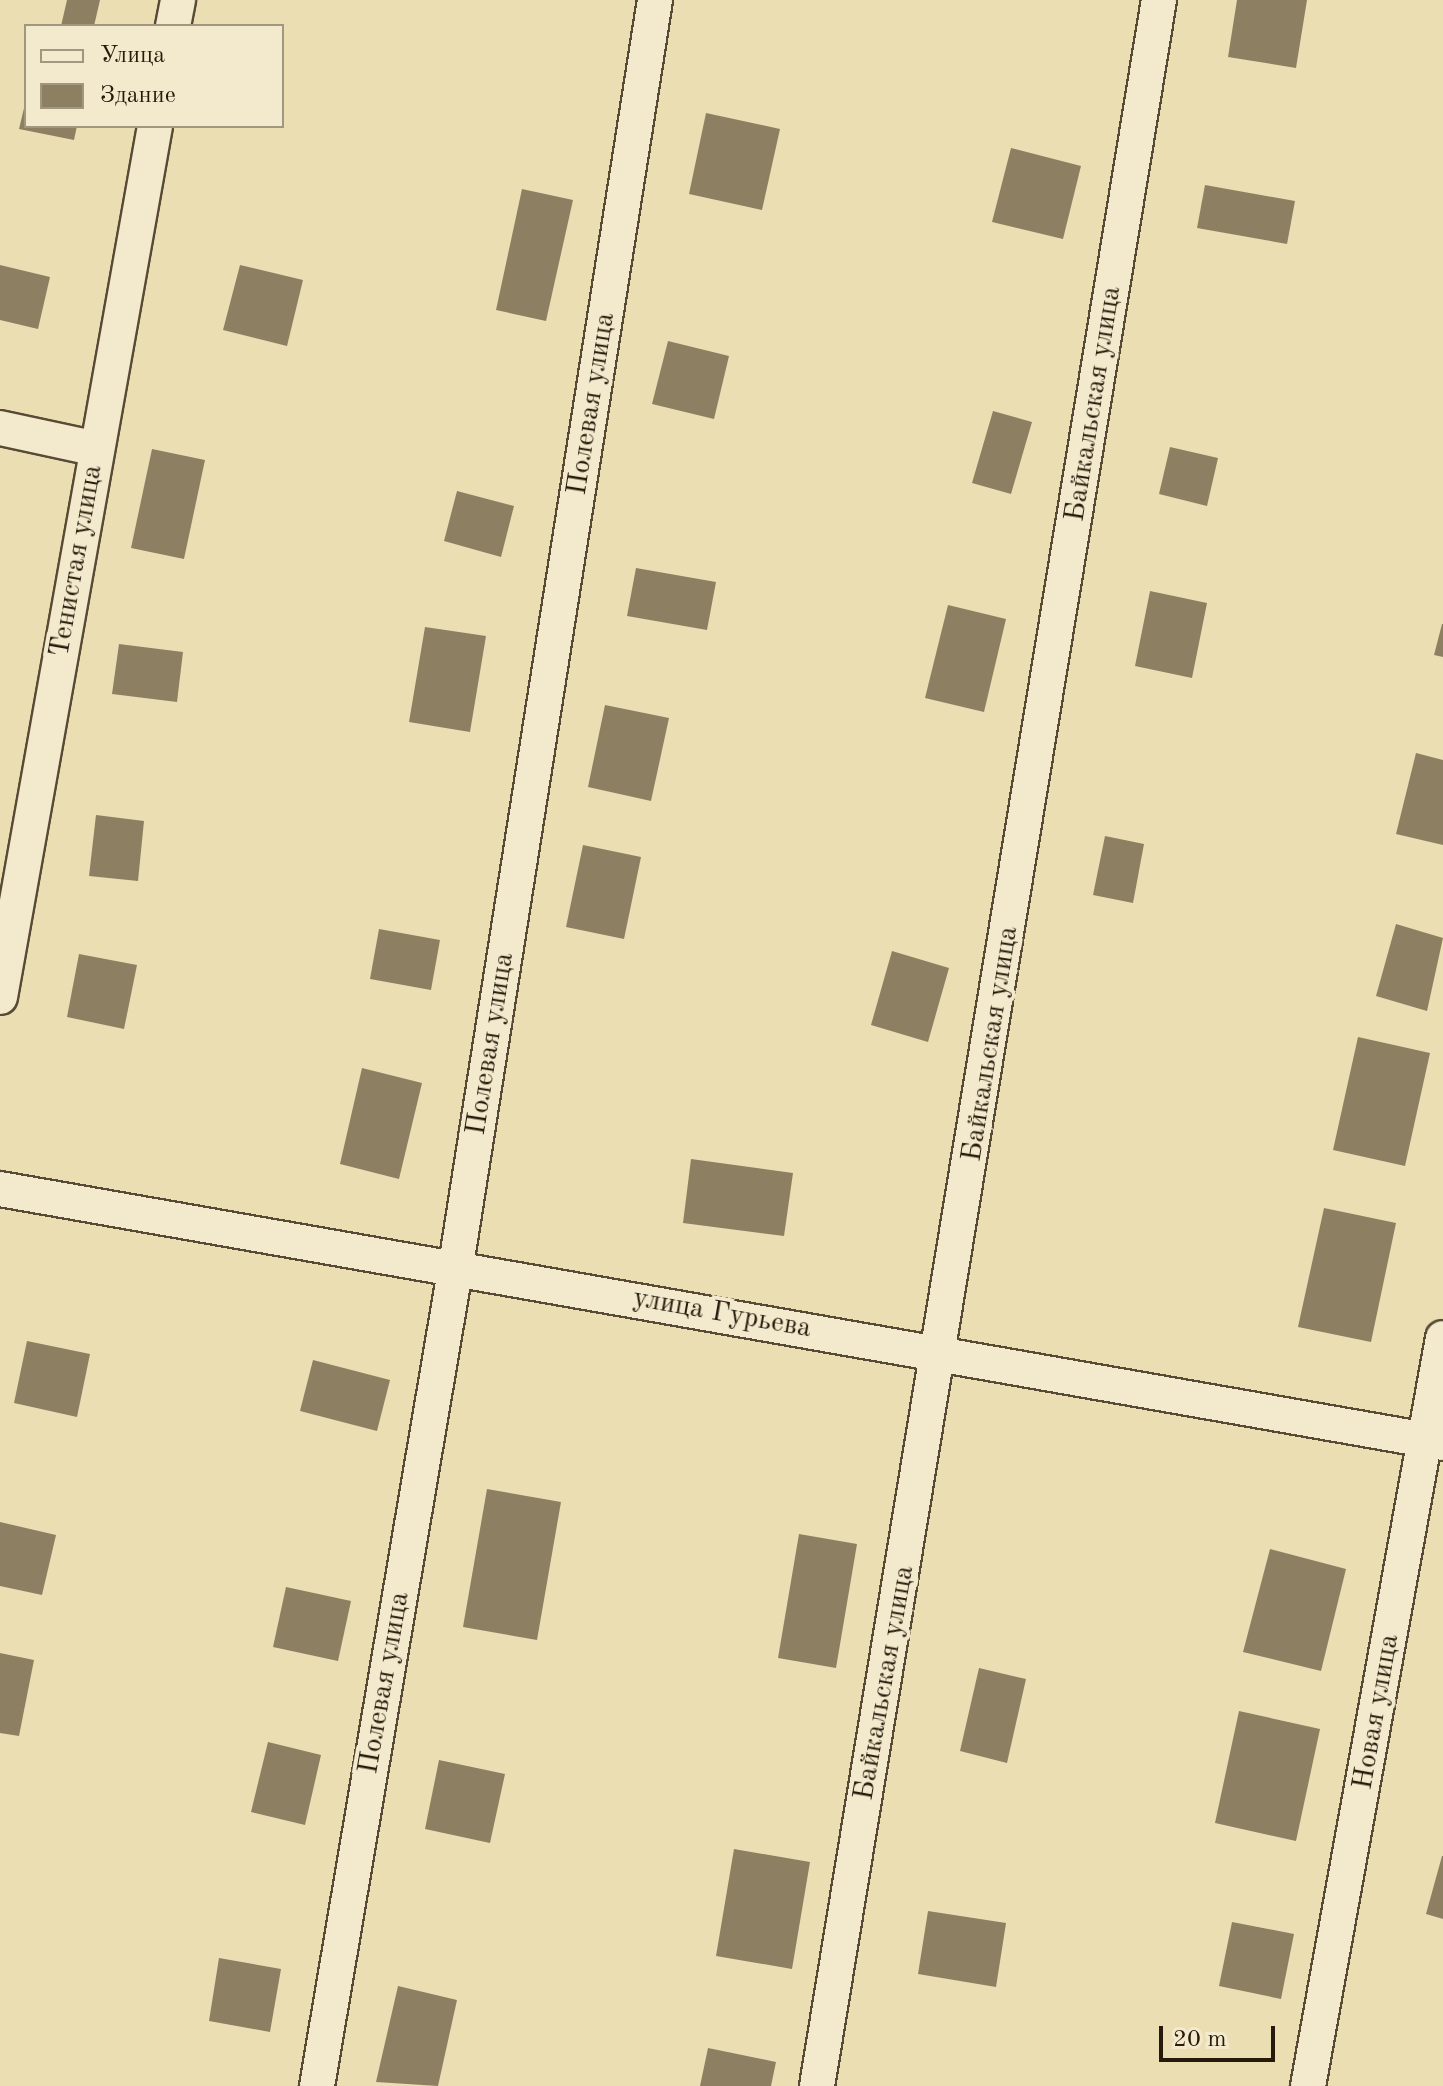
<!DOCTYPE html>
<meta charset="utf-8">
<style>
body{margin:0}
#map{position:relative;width:1443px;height:2086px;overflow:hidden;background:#ecdeb3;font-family:"Old Standard TT",serif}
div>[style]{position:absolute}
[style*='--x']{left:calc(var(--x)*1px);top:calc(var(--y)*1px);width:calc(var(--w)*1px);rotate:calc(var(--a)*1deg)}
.building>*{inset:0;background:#8d8062}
.roads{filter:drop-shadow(2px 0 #584b35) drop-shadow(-2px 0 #584b35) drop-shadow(0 2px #584b35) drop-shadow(0 -2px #584b35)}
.minor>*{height:34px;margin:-17px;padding:0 17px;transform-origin:17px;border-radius:17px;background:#f3eace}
span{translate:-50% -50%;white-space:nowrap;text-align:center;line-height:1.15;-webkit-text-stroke:8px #f3eace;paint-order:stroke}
.street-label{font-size:28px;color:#261a0b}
.legend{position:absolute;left:24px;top:24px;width:260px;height:104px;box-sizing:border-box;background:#f3eace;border:2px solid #a19780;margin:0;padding:10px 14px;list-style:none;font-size:24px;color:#261a0b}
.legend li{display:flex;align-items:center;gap:16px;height:40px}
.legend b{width:40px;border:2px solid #a19780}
.scale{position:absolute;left:1159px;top:2026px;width:116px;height:36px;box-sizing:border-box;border:4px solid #261a0b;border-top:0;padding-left:10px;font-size:24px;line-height:28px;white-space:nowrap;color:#261a0b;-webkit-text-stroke:6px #f3eace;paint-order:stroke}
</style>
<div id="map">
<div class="building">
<i style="clip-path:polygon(67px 0,100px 0,94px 26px,61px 26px)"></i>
<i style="clip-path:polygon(1237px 0,1307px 0,1296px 68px,1228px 57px)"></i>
<i style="clip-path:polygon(25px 104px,26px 126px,77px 126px,74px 140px,19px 129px)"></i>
<i style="clip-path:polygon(706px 113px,780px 129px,762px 210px,689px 194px)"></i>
<i style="clip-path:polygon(1011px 148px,1081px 166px,1063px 239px,992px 222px)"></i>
<i style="clip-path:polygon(1205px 185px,1295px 201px,1287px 244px,1197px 228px)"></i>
<i style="clip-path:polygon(522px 189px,573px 200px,546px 321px,496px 310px)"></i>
<i style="clip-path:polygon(0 265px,50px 277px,38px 329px,0 320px)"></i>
<i style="clip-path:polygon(240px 265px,303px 280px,287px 346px,223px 330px)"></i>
<i style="clip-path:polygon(668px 341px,729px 356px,714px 419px,652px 404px)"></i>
<i style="clip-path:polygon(993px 411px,1032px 422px,1011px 494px,972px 483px)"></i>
<i style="clip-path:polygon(1170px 447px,1218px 458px,1207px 506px,1159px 494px)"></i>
<i style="clip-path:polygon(152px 449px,205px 460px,184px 559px,131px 548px)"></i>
<i style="clip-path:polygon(457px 491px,514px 506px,501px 557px,444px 541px)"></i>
<i style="clip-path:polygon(636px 568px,716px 582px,707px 630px,627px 616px)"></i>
<i style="clip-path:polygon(1150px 591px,1207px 603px,1192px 678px,1135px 666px)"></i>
<i style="clip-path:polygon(948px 605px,1006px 619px,984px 712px,925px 698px)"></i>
<i style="clip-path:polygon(1442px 624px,1443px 624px,1443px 657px,1434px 655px)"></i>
<i style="clip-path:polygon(425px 627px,486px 636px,470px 732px,409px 722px)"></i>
<i style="clip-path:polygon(119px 644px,183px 652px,177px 702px,112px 694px)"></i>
<i style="clip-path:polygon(605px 705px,669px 718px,651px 801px,588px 787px)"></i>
<i style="clip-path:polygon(1416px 753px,1443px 760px,1443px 845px,1396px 834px)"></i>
<i style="clip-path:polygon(96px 815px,144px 821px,138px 881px,89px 876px)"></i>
<i style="clip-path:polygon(1105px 836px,1144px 844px,1133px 903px,1093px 895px)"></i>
<i style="clip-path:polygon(583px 845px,641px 857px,624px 939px,566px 927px)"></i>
<i style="clip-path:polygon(1396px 924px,1443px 938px,1427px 1011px,1376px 996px)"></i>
<i style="clip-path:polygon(379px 929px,440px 940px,431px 990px,370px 979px)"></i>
<i style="clip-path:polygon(892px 951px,949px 968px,928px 1042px,871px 1025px)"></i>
<i style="clip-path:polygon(79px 954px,137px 965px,124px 1029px,67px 1017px)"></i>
<i style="clip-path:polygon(1358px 1037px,1430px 1053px,1405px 1166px,1333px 1150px)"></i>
<i style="clip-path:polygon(362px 1068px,422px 1083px,399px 1179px,340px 1164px)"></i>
<i style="clip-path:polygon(691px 1159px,793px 1173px,784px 1236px,683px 1223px)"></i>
<i style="clip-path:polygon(1324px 1208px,1396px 1223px,1371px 1342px,1298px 1327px)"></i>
<i style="clip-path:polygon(27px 1341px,90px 1354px,77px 1417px,14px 1403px)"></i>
<i style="clip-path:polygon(313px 1360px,390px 1380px,377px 1431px,300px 1411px)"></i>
<i style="clip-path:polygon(487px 1489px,561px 1502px,537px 1640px,463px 1627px)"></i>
<i style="clip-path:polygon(0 1522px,56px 1535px,42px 1595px,0 1586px)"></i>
<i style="clip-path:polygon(799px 1534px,857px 1544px,836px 1668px,778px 1658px)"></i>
<i style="clip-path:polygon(1270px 1549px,1346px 1569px,1321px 1671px,1243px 1652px)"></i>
<i style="clip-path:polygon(286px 1587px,351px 1601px,338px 1661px,273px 1647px)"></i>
<i style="clip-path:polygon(0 1653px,34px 1660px,19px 1736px,0 1733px)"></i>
<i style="clip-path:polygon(979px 1668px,1026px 1679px,1007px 1763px,960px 1751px)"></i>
<i style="clip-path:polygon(1239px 1711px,1320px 1729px,1296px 1841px,1215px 1823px)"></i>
<i style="clip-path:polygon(268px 1742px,321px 1755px,305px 1825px,251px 1812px)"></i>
<i style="clip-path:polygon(439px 1760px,505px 1774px,490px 1843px,425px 1829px)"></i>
<i style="clip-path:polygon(734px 1849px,810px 1862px,792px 1969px,716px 1956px)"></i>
<i style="clip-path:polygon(1442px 1856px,1443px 1856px,1443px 1919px,1426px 1914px)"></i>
<i style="clip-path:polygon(928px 1911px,1006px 1923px,996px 1987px,918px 1974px)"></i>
<i style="clip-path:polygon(1232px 1922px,1294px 1934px,1281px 1999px,1219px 1986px)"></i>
<i style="clip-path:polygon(219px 1958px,281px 1969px,270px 2032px,209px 2021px)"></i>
<i style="clip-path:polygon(398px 1986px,457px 2000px,438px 2086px,376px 2082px)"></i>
<i style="clip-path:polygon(708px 2048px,776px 2062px,771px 2086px,700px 2086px)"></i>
</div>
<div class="roads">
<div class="minor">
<i style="--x:173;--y:26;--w:26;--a:-79"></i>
<i style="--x:0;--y:428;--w:99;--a:12.2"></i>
<i style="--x:0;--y:997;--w:885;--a:-79.91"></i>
<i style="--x:0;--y:1189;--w:1465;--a:9.98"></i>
<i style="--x:317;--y:2086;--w:833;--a:-80.39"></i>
<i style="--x:456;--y:1265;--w:1281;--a:-81.06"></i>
<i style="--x:817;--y:2086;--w:2114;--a:-80.69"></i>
<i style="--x:1308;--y:2086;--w:760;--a:-79.77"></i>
</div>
</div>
<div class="street-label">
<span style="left:592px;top:404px;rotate:-81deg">Полевая улица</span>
<span style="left:1094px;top:404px;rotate:-81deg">Байкальская улица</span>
<span style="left:77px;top:561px;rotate:-80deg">Тенистая улица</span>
<span style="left:491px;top:1044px;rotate:-81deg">Полевая улица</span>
<span style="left:991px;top:1044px;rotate:-81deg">Байкальская улица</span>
<span style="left:722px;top:1314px;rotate:10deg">улица Гурьева</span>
<span style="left:385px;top:1683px;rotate:-80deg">Полевая улица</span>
<span style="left:885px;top:1683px;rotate:-80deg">Байкальская улица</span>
<span style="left:1377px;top:1712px;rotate:-80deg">Новая улица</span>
</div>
<ul class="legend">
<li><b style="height:10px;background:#f3eace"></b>Улица</li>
<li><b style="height:22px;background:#8d8062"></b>Здание</li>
</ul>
<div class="scale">20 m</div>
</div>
